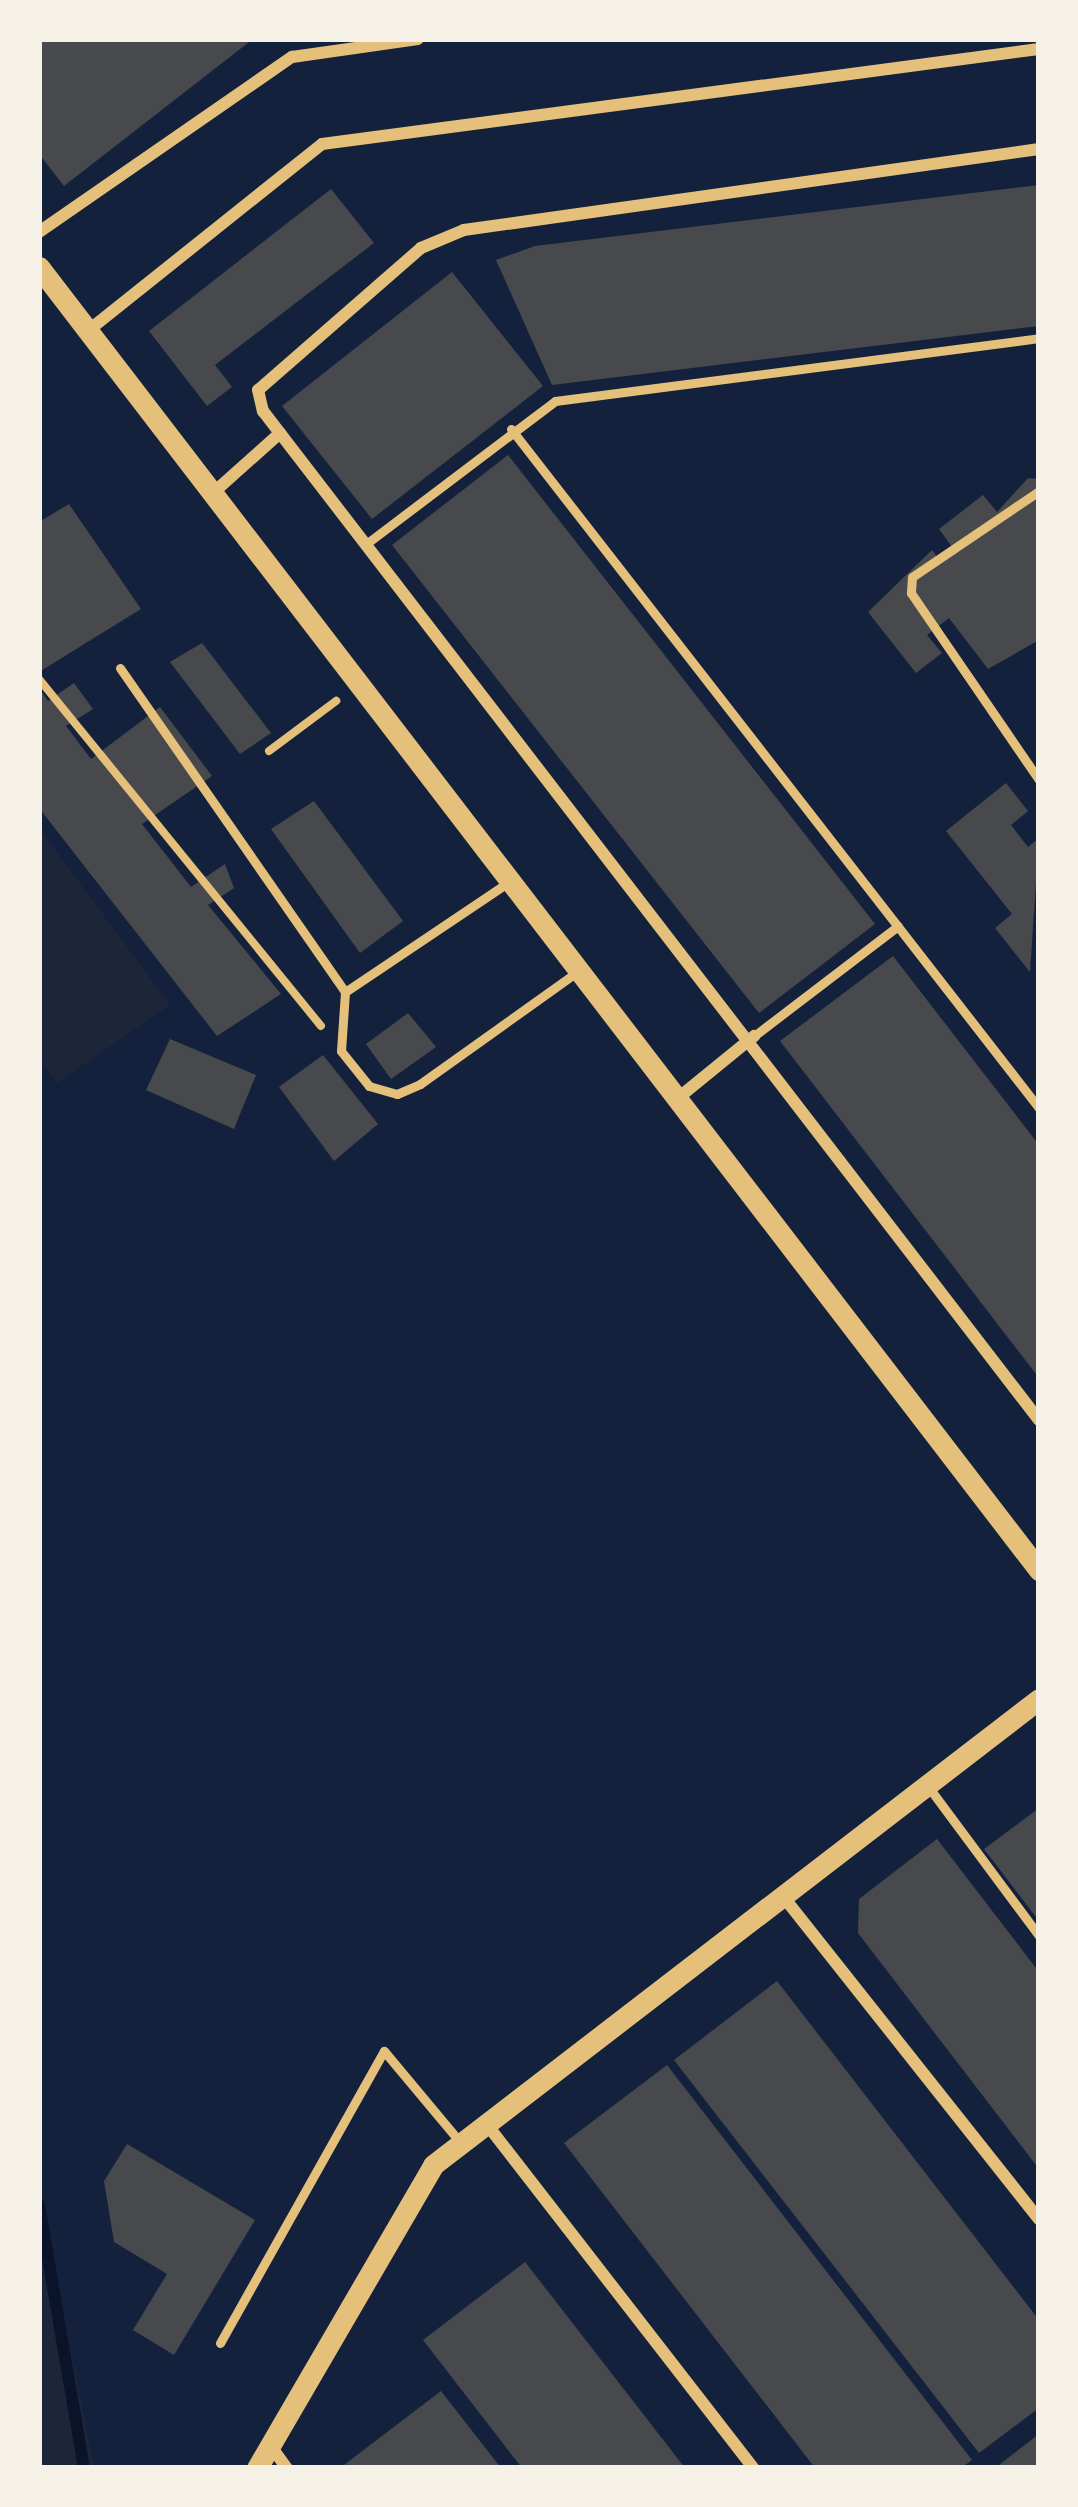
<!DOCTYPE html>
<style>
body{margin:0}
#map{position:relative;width:1078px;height:2507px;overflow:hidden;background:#14213d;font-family:Jost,sans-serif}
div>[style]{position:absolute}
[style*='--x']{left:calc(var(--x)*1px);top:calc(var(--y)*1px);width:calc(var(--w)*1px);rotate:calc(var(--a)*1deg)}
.green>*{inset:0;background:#1d2539}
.stream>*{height:12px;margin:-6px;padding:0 6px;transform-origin:6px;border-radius:6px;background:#0b132b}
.building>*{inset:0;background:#48494c}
.path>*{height:8px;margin:-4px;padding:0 4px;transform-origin:4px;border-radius:4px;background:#e5c07b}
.service>*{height:9px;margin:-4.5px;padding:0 4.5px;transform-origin:4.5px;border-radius:4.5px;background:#e5c07b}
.minor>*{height:12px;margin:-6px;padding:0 6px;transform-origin:6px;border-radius:6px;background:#e5c07b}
.tertiary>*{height:21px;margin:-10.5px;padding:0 10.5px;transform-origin:10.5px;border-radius:10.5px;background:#e5c07b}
span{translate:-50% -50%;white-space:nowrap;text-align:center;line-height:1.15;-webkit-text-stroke:9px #f6f1e7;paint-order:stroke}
.frame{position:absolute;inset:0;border:42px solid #f6f1e7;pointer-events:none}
</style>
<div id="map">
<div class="green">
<i style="clip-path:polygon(39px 828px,170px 1005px,57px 1083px,39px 1058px)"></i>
<i style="clip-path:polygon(39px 2188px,94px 2468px,39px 2468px)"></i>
</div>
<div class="stream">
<i style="--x:39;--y:2205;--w:267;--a:80.3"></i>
</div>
<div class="building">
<i style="clip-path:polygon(39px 39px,253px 39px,64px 186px,39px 154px)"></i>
<i style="clip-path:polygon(1039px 185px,1039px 326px,552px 385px,496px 260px,535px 246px)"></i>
<i style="clip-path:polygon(331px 189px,374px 243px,215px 365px,232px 387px,207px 406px,149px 331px)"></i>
<i style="clip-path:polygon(452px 272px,543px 386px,372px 519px,282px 406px)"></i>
<i style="clip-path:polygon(508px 455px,875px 924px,759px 1013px,392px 545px)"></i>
<i style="clip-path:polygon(1028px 478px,1039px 479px,1039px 640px,988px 669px,949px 618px,927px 635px,942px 653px,916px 673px,868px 612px,932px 550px,938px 558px,952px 547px,939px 529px,983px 495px,997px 512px)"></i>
<i style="clip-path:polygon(69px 504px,141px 609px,39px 672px,39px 522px)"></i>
<i style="clip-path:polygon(202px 643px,271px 733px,240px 754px,170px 662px)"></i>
<i style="clip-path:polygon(74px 683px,93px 709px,66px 726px,91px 759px,160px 707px,212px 776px,142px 824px,191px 887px,225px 864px,234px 888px,208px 905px,281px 994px,217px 1036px,39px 808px,39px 688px,48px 701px)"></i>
<i style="clip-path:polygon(1006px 783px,1028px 811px,1011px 825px,1028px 847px,1039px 838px,1030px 972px,995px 928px,1012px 914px,946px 831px)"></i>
<i style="clip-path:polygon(314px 801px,403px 921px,360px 953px,271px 829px)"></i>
<i style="clip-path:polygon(893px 956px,1039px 1145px,1039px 1378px,780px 1041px)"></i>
<i style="clip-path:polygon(408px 1013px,436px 1047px,391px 1079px,366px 1044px)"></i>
<i style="clip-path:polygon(170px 1039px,256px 1075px,234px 1129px,146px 1090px)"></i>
<i style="clip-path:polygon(323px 1055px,378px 1124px,334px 1161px,279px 1087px)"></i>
<i style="clip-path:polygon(1039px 1808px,1039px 1921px,984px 1849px)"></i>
<i style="clip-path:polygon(937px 1839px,1039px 1972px,1039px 2169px,858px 1933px,859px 1899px)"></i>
<i style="clip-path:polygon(777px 1981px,1039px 2320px,1039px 2408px,979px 2453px,674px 2060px)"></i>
<i style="clip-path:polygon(667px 2065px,972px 2460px,961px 2468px,815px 2468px,564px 2143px)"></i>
<i style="clip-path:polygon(127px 2144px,255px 2220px,174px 2355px,133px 2330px,167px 2274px,114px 2242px,104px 2181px)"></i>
<i style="clip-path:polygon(525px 2262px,668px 2446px,685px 2468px,522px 2468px,423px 2340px)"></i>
<i style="clip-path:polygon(441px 2391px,501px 2468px,340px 2468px)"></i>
<i style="clip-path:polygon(1039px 2434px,1039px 2468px,995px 2468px)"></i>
</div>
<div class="path">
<i style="--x:39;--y:679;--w:447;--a:50.9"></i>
<i style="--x:269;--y:751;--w:84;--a:-36.7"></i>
</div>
<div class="service">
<i style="--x:511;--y:429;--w:860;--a:52.13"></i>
<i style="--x:1039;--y:491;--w:153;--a:145.9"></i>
<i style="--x:912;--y:577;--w:16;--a:94"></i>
<i style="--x:911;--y:593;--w:227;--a:55.6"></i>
<i style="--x:366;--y:544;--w:237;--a:-37.1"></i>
<i style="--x:555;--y:401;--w:488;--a:-7.4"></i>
<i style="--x:120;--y:668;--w:394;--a:55.2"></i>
<i style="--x:345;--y:992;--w:59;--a:93.9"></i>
<i style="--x:341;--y:1051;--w:45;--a:51.3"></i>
<i style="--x:369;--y:1086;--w:29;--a:16"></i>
<i style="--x:397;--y:1094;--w:25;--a:-23"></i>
<i style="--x:420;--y:1084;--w:196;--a:-35.5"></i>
<i style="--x:345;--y:992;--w:199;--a:-33.9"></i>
<i style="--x:754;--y:1036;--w:181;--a:-37.4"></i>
<i style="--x:927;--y:1785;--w:188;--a:53.4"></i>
<i style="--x:220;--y:2343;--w:335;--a:-60.7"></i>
<i style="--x:384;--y:2051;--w:119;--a:50.1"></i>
</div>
<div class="minor">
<i style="--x:1039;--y:149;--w:581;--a:171.98"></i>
<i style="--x:464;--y:230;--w:47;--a:157.3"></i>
<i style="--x:421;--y:248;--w:216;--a:138.9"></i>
<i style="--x:258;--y:390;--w:22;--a:77"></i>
<i style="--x:263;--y:411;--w:1273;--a:52.44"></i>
<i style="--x:39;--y:232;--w:308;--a:-34.7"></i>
<i style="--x:292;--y:57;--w:127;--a:-8.1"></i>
<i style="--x:89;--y:330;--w:298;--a:-38.6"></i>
<i style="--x:322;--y:144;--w:723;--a:-7.55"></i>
<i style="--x:213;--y:493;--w:90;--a:-41.8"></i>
<i style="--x:683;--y:1094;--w:92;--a:-39.2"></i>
<i style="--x:782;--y:1895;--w:414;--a:51.6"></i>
<i style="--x:485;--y:2122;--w:438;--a:52.2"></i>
<i style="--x:270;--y:2445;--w:29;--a:54"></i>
</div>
<div class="tertiary">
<i style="--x:39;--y:267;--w:1643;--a:52.5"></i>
<i style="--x:257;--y:2468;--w:350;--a:-59.8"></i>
<i style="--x:433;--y:2165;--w:764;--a:-37.56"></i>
</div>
<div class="frame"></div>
</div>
